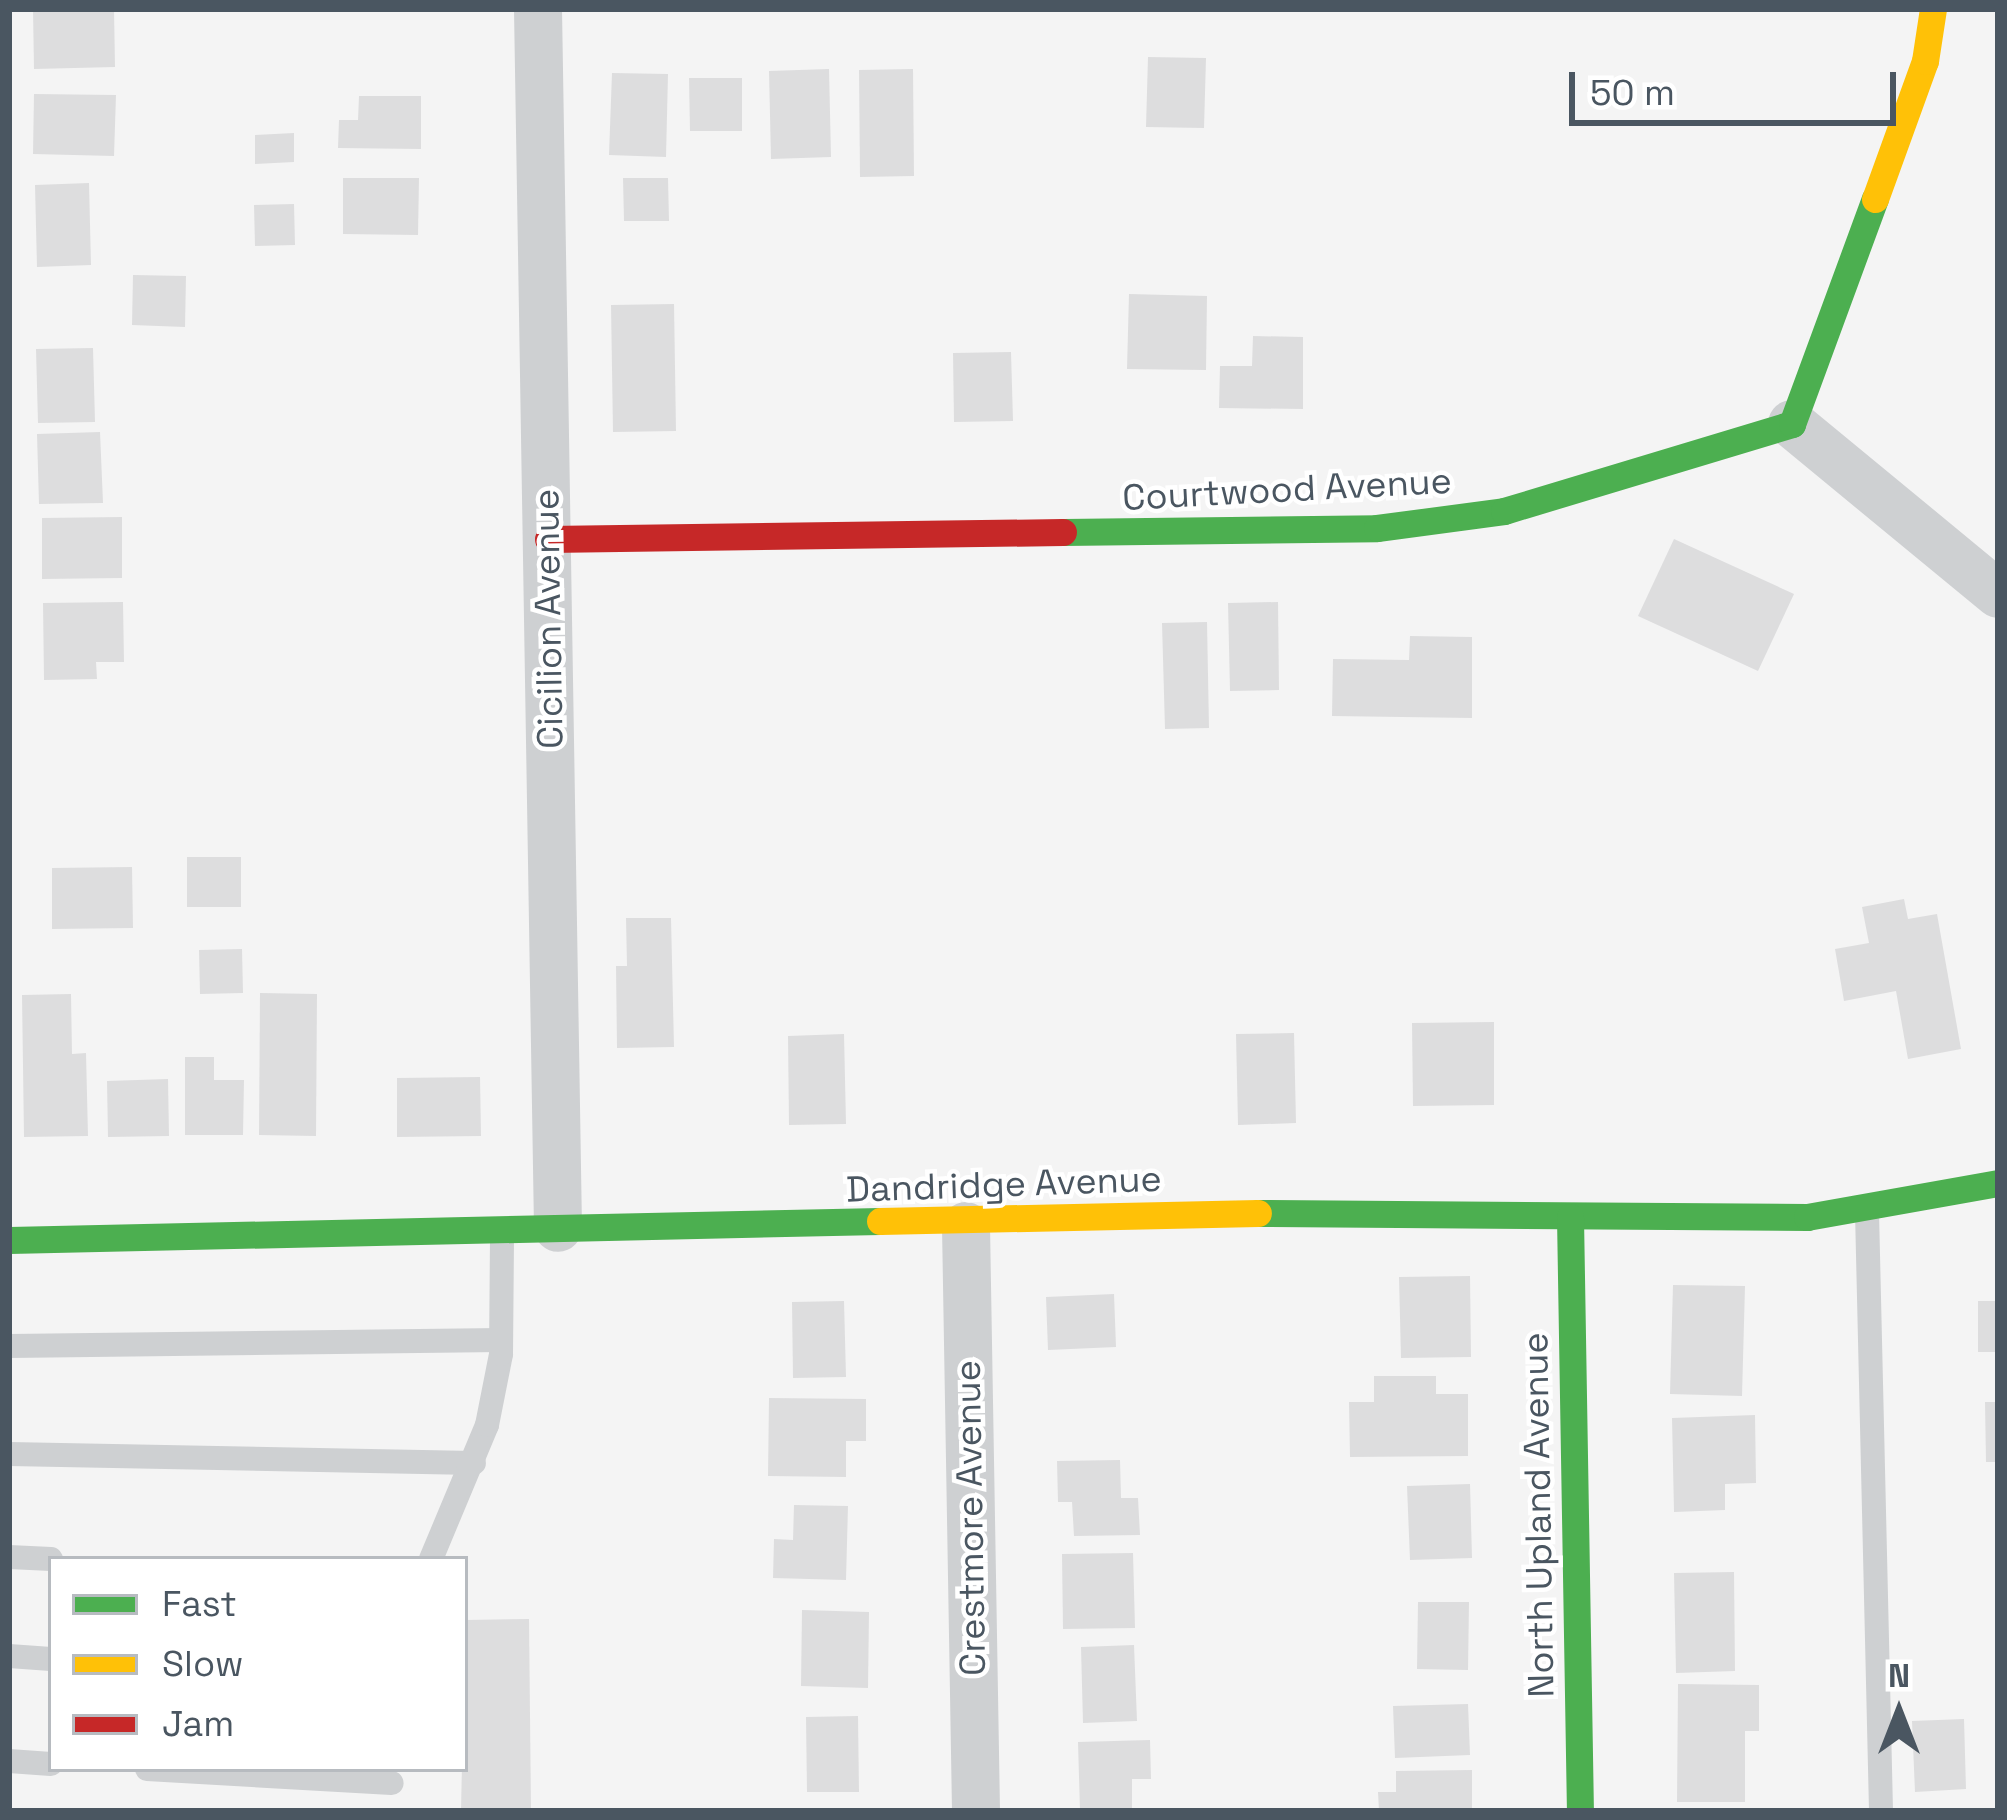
<!DOCTYPE html>
<style>
body{margin:0}
#map{position:relative;width:2007px;height:1820px;overflow:hidden;background:#f4f4f4;font-family:"Space Grotesk",sans-serif}
div>[style]{position:absolute}
[style*='--x']{left:calc(var(--x)*1px);top:calc(var(--y)*1px);width:calc(var(--w)*1px);rotate:calc(var(--a)*1deg)}
.building>*{inset:0;background:#ddddde}
.lane>*{height:24px;margin:-12px;padding:0 12px;transform-origin:12px;border-radius:12px;background:#ced0d2}
.street>*{height:48px;margin:-24px;padding:0 24px;transform-origin:24px;border-radius:24px;background:#ced0d2}
.fast>*{height:27px;margin:-13.5px;padding:0 13.5px;transform-origin:13.5px;border-radius:13.5px;background:#4caf50}
.slow>*{height:27px;margin:-13.5px;padding:0 13.5px;transform-origin:13.5px;border-radius:13.5px;background:#ffc107}
.jam>*{height:27px;margin:-13.5px;padding:0 13.5px;transform-origin:13.5px;border-radius:13.5px;background:#c62828}
span{translate:-50% -50%;white-space:nowrap;text-align:center;line-height:1.15;-webkit-text-stroke:9px #fff;paint-order:stroke}
.street-label{font-size:36px;color:#4a5661}
.frame{position:absolute;inset:0;border:12px solid #4a5661;pointer-events:none}
.legend{position:absolute;left:48px;top:1556px;width:420px;height:216px;box-sizing:border-box;background:#fff;border:3px solid #b7bbc0;margin:0;padding:15px 21px;list-style:none;font-size:36px;color:#4a5661}
.legend li{display:flex;align-items:center;gap:24px;height:60px}
.legend b{width:60px;border:3px solid #b7bbc0}
.north{position:absolute;left:1839px;top:1652px;width:120px;height:120px;-webkit-text-stroke:9px #fff;paint-order:stroke;rotate:0deg;font-size:33px;font-weight:700;line-height:48px;text-align:center;color:#4a5661}
.north::after{content:'';display:block;margin:auto;width:42px;height:54px;background:#4a5661;clip-path:polygon(50% 0,100% 100%,50% 72%,0 100%)}
.scale{position:absolute;left:1569px;top:72px;width:327px;height:54px;box-sizing:border-box;border:6px solid #4a5661;border-top:0;padding-left:15px;font-size:36px;line-height:42px;white-space:nowrap;color:#4a5661;-webkit-text-stroke:9px #fff;paint-order:stroke}
</style>
<div id="map">
<div class="building">
<i style="clip-path:polygon(33px 9px,114px 9px,115px 67px,34px 69px)"></i>
<i style="clip-path:polygon(1148px 57px,1206px 58px,1204px 128px,1146px 127px)"></i>
<i style="clip-path:polygon(829px 69px,831px 157px,771px 159px,769px 71px)"></i>
<i style="clip-path:polygon(913px 69px,914px 176px,860px 177px,859px 70px)"></i>
<i style="clip-path:polygon(612px 73px,668px 74px,666px 157px,609px 155px)"></i>
<i style="clip-path:polygon(689px 78px,742px 78px,742px 131px,690px 131px)"></i>
<i style="clip-path:polygon(34px 94px,116px 95px,114px 156px,33px 154px)"></i>
<i style="clip-path:polygon(359px 96px,421px 96px,421px 149px,338px 148px,339px 120px,358px 120px)"></i>
<i style="clip-path:polygon(294px 133px,294px 162px,255px 164px,255px 135px)"></i>
<i style="clip-path:polygon(343px 178px,419px 178px,418px 235px,343px 234px)"></i>
<i style="clip-path:polygon(623px 178px,668px 178px,669px 221px,624px 221px)"></i>
<i style="clip-path:polygon(89px 183px,91px 265px,37px 267px,35px 185px)"></i>
<i style="clip-path:polygon(294px 204px,295px 245px,255px 246px,254px 205px)"></i>
<i style="clip-path:polygon(133px 275px,186px 276px,185px 327px,132px 325px)"></i>
<i style="clip-path:polygon(1129px 294px,1207px 296px,1206px 370px,1127px 369px)"></i>
<i style="clip-path:polygon(674px 304px,676px 431px,613px 432px,611px 305px)"></i>
<i style="clip-path:polygon(1253px 336px,1303px 337px,1303px 409px,1219px 408px,1220px 366px,1252px 366px)"></i>
<i style="clip-path:polygon(93px 348px,95px 422px,38px 423px,36px 349px)"></i>
<i style="clip-path:polygon(1011px 352px,1013px 421px,954px 422px,953px 353px)"></i>
<i style="clip-path:polygon(100px 432px,103px 503px,39px 504px,37px 434px)"></i>
<i style="clip-path:polygon(122px 517px,122px 578px,42px 579px,42px 518px)"></i>
<i style="clip-path:polygon(1674px 539px,1794px 594px,1758px 671px,1638px 616px)"></i>
<i style="clip-path:polygon(123px 602px,124px 662px,96px 662px,97px 679px,44px 680px,43px 603px)"></i>
<i style="clip-path:polygon(1278px 602px,1279px 690px,1230px 691px,1228px 603px)"></i>
<i style="clip-path:polygon(1207px 622px,1209px 728px,1165px 729px,1162px 623px)"></i>
<i style="clip-path:polygon(1410px 636px,1472px 637px,1472px 718px,1332px 716px,1333px 659px,1409px 660px)"></i>
<i style="clip-path:polygon(187px 857px,241px 857px,241px 907px,187px 907px)"></i>
<i style="clip-path:polygon(132px 867px,133px 928px,52px 929px,52px 868px)"></i>
<i style="clip-path:polygon(1904px 899px,1908px 919px,1937px 914px,1961px 1049px,1908px 1059px,1896px 991px,1844px 1001px,1835px 949px,1869px 943px,1862px 907px)"></i>
<i style="clip-path:polygon(626px 918px,671px 918px,674px 1047px,617px 1048px,616px 966px,627px 966px)"></i>
<i style="clip-path:polygon(242px 949px,243px 993px,200px 994px,199px 950px)"></i>
<i style="clip-path:polygon(260px 993px,317px 994px,316px 1136px,259px 1135px)"></i>
<i style="clip-path:polygon(71px 994px,72px 1054px,86px 1053px,88px 1136px,24px 1137px,22px 995px)"></i>
<i style="clip-path:polygon(1494px 1022px,1494px 1105px,1413px 1106px,1412px 1023px)"></i>
<i style="clip-path:polygon(1294px 1033px,1296px 1123px,1238px 1125px,1236px 1034px)"></i>
<i style="clip-path:polygon(844px 1034px,846px 1124px,789px 1125px,788px 1036px)"></i>
<i style="clip-path:polygon(185px 1057px,214px 1057px,214px 1080px,244px 1080px,243px 1135px,185px 1135px)"></i>
<i style="clip-path:polygon(480px 1077px,481px 1136px,397px 1137px,397px 1078px)"></i>
<i style="clip-path:polygon(168px 1079px,169px 1136px,108px 1137px,107px 1081px)"></i>
<i style="clip-path:polygon(1470px 1276px,1471px 1357px,1401px 1358px,1399px 1277px)"></i>
<i style="clip-path:polygon(1673px 1285px,1745px 1286px,1742px 1396px,1670px 1394px)"></i>
<i style="clip-path:polygon(1114px 1294px,1116px 1347px,1048px 1350px,1046px 1297px)"></i>
<i style="clip-path:polygon(844px 1301px,846px 1377px,793px 1378px,792px 1302px)"></i>
<i style="clip-path:polygon(1978px 1301px,1998px 1301px,1998px 1352px,1978px 1352px)"></i>
<i style="clip-path:polygon(1374px 1376px,1436px 1376px,1436px 1394px,1468px 1394px,1468px 1456px,1350px 1457px,1349px 1402px,1374px 1402px)"></i>
<i style="clip-path:polygon(769px 1398px,866px 1399px,866px 1441px,846px 1441px,846px 1477px,768px 1476px)"></i>
<i style="clip-path:polygon(1985px 1402px,1998px 1402px,1998px 1462px,1986px 1462px)"></i>
<i style="clip-path:polygon(1755px 1415px,1756px 1483px,1725px 1484px,1725px 1510px,1674px 1512px,1672px 1418px)"></i>
<i style="clip-path:polygon(1120px 1460px,1121px 1498px,1138px 1498px,1140px 1535px,1074px 1536px,1072px 1502px,1058px 1502px,1057px 1461px)"></i>
<i style="clip-path:polygon(1470px 1484px,1472px 1558px,1410px 1560px,1407px 1486px)"></i>
<i style="clip-path:polygon(794px 1505px,848px 1506px,846px 1580px,773px 1578px,774px 1539px,793px 1540px)"></i>
<i style="clip-path:polygon(1133px 1553px,1135px 1628px,1063px 1629px,1062px 1554px)"></i>
<i style="clip-path:polygon(1734px 1572px,1735px 1671px,1676px 1673px,1674px 1573px)"></i>
<i style="clip-path:polygon(1418px 1602px,1469px 1602px,1468px 1670px,1417px 1669px)"></i>
<i style="clip-path:polygon(802px 1610px,869px 1612px,868px 1688px,801px 1686px)"></i>
<i style="clip-path:polygon(529px 1619px,531px 1811px,461px 1811px,465px 1620px)"></i>
<i style="clip-path:polygon(1134px 1645px,1137px 1721px,1083px 1723px,1081px 1647px)"></i>
<i style="clip-path:polygon(1678px 1684px,1759px 1685px,1759px 1731px,1745px 1731px,1745px 1802px,1677px 1802px)"></i>
<i style="clip-path:polygon(1468px 1704px,1470px 1755px,1395px 1758px,1393px 1706px)"></i>
<i style="clip-path:polygon(858px 1716px,859px 1792px,807px 1792px,806px 1717px)"></i>
<i style="clip-path:polygon(1964px 1719px,1966px 1789px,1915px 1792px,1912px 1721px)"></i>
<i style="clip-path:polygon(1150px 1740px,1151px 1779px,1132px 1779px,1132px 1811px,1080px 1811px,1078px 1742px)"></i>
<i style="clip-path:polygon(1472px 1770px,1472px 1811px,1379px 1811px,1378px 1792px,1396px 1792px,1396px 1771px)"></i>
</div>
<div class="lane">
<i style="--x:1867;--y:1212;--w:599;--a:88.66"></i>
<i style="--x:9;--y:1346;--w:492;--a:-0.7"></i>
<i style="--x:9;--y:1454;--w:465;--a:1.1"></i>
<i style="--x:9;--y:1557;--w:42;--a:2.7"></i>
<i style="--x:431;--y:1559;--w:145;--a:-67.3"></i>
<i style="--x:487;--y:1425;--w:72;--a:-78.8"></i>
<i style="--x:501;--y:1354;--w:122;--a:-89.5"></i>
<i style="--x:9;--y:1656;--w:42;--a:4.1"></i>
<i style="--x:9;--y:1761;--w:42;--a:4.1"></i>
<i style="--x:147;--y:1769;--w:245;--a:3.3"></i>
</div>
<div class="street">
<i style="--x:538;--y:9;--w:1219;--a:89.06"></i>
<i style="--x:1792;--y:424;--w:267;--a:39.5"></i>
<i style="--x:966;--y:1226;--w:585;--a:89.02"></i>
</div>
<div class="fast">
<i style="--x:1063;--y:532;--w:314;--a:-0.7"></i>
<i style="--x:1377;--y:528;--w:128;--a:-7.6"></i>
<i style="--x:1504;--y:511;--w:301;--a:-16.8"></i>
<i style="--x:1792;--y:424;--w:240;--a:-69.8"></i>
<i style="--x:1258;--y:1213;--w:549;--a:0.42"></i>
<i style="--x:1807;--y:1217;--w:194;--a:-10.1"></i>
<i style="--x:1570;--y:1217;--w:594;--a:89.04"></i>
<i style="--x:9;--y:1240;--w:871;--a:-1.25"></i>
</div>
<div class="slow">
<i style="--x:1875;--y:199;--w:147;--a:-70.1"></i>
<i style="--x:1925;--y:61;--w:53;--a:-81.3"></i>
<i style="--x:880;--y:1221;--w:378;--a:-1.2"></i>
</div>
<div class="jam">
<i style="--x:548;--y:539;--w:515;--a:-0.78"></i>
</div>
<div class="street-label">
<span style="left:1287px;top:490px;rotate:-3deg">Courtwood Avenue</span>
<span style="left:549px;top:619px;rotate:-91deg">Cicilion Avenue</span>
<span style="left:1004px;top:1185px;rotate:-2deg">Dandridge Avenue</span>
<span style="left:1539px;top:1515px;rotate:-91deg">North Upland Avenue</span>
<span style="left:971px;top:1518px;rotate:-91deg">Crestmore Avenue</span>
</div>
<div class="frame"></div>
<ul class="legend">
<li><b style="height:15px;background:#4caf50"></b>Fast</li>
<li><b style="height:15px;background:#ffc107"></b>Slow</li>
<li><b style="height:15px;background:#c62828"></b>Jam</li>
</ul>
<div class="north">N</div>
<div class="scale">50 m</div>
</div>
